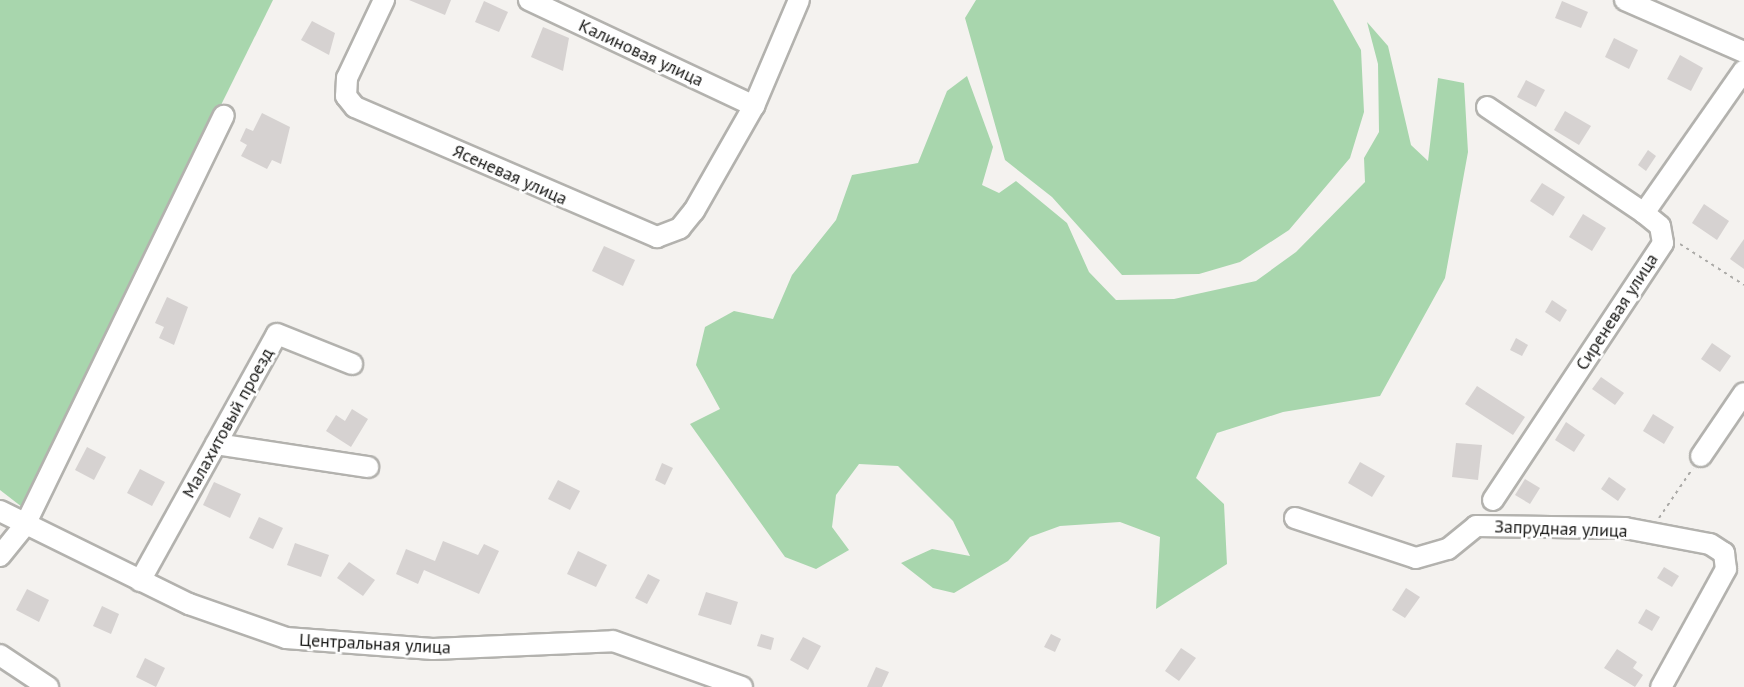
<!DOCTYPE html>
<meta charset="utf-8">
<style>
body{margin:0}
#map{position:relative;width:1744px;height:687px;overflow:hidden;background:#f4f2ef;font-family:"PT Sans",sans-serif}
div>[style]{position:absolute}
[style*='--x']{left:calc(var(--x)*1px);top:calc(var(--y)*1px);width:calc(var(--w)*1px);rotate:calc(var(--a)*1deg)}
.green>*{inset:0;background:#a8d6ad}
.building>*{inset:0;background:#d6d2d1}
.path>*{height:2px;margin-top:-1px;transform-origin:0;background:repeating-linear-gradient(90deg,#abaaa7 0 3px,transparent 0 7.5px)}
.roads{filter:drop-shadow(2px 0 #b3b2ae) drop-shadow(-2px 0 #b3b2ae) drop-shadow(0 2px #b3b2ae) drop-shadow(0 -2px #b3b2ae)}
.minor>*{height:20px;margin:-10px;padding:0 10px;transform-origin:10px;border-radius:10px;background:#fff}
span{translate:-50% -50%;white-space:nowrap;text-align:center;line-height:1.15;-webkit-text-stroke:5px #fff;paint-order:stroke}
.street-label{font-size:18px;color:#1a1a18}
</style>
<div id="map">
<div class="green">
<i style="clip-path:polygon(0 0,273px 0,22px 507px,0 490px)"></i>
<i style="clip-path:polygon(976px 0,1333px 0,1361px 50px,1364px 112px,1350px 158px,1289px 230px,1240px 262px,1199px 274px,1122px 275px,1052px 197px,1005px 160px,965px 18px)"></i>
<i style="clip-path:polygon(1367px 22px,1388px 46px,1411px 145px,1428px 161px,1438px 78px,1464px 83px,1468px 152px,1445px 278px,1380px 396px,1283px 412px,1217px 433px,1196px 478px,1224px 504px,1227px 564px,1156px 609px,1160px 537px,1120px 522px,1060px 526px,1030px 537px,1008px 561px,954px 593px,933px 588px,901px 563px,932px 549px,970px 556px,953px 521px,898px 466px,859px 464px,836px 495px,832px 527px,849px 550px,816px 569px,785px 557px,690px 424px,720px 409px,696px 365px,705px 327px,734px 311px,773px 319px,792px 275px,836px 220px,852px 175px,918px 163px,947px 91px,967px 76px,993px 147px,982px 185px,999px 193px,1016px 181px,1067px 223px,1089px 272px,1116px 300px,1174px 299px,1256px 281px,1296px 252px,1365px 182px,1364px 158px,1379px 132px,1378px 64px)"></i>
</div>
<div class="building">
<i style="clip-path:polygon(409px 0,451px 0,445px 15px)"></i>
<i style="clip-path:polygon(484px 1px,508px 12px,499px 32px,475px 22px)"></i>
<i style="clip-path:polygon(1562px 1px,1588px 12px,1581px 28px,1555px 18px)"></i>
<i style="clip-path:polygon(312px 21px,335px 33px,329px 55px,301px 40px)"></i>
<i style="clip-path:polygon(543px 27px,569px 38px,563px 71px,531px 57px)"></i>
<i style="clip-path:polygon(1614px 38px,1638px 50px,1629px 69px,1605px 57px)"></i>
<i style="clip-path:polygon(1680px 55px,1703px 68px,1691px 91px,1667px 79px)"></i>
<i style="clip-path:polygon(1526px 80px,1545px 90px,1536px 107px,1517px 97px)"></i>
<i style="clip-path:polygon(1565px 111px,1591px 126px,1579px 145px,1554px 130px)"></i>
<i style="clip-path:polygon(262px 113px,290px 127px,281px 164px,272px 160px,267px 169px,241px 156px,247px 145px,240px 141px,246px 128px,253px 131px)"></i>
<i style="clip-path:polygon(1648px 150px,1656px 156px,1646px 171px,1638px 165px)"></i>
<i style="clip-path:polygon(1542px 183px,1565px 197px,1553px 216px,1530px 201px)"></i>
<i style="clip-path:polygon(1704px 204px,1729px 221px,1717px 240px,1692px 223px)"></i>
<i style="clip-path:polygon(1583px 214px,1606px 228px,1592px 251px,1569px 237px)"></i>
<i style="clip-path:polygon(1744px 239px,1744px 269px,1730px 259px)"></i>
<i style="clip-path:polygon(604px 246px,635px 260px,623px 286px,592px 271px)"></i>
<i style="clip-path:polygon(167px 297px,188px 307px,174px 345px,159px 338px,164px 327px,155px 323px)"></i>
<i style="clip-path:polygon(1552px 300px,1567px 310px,1560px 322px,1545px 312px)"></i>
<i style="clip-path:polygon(1516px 338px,1528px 345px,1522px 356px,1510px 350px)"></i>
<i style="clip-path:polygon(1712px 343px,1731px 356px,1720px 372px,1701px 359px)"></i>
<i style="clip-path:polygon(1601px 377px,1624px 393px,1615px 405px,1592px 389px)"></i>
<i style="clip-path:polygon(1477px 386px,1525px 417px,1513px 435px,1465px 404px)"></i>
<i style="clip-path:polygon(352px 409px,368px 419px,351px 447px,326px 431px,336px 415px,345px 421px)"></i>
<i style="clip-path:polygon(1653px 414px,1674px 427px,1664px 444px,1643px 431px)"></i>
<i style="clip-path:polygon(1566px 422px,1585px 435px,1574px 452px,1555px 440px)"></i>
<i style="clip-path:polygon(1456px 443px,1482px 445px,1478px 480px,1452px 477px)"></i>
<i style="clip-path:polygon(87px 447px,106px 457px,94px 480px,75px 470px)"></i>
<i style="clip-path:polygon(1360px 462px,1385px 476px,1372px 497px,1348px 483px)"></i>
<i style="clip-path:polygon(662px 463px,673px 468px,665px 485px,655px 480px)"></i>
<i style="clip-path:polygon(140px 469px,165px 482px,152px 506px,127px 493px)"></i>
<i style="clip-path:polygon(1609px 477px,1626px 489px,1618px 501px,1601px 489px)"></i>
<i style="clip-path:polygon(1525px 479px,1540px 488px,1530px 504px,1515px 495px)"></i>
<i style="clip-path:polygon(558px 480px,580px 491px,570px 510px,548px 499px)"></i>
<i style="clip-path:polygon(214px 482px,241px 494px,230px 518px,203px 505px)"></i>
<i style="clip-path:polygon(259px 517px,283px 528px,273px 549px,249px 538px)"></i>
<i style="clip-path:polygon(443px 541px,478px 555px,484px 544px,499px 551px,479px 594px,424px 570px,418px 584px,396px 574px,406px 549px,435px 561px)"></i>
<i style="clip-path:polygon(295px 543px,329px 555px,321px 577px,287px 565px)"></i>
<i style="clip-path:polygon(578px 551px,607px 565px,596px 587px,567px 574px)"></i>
<i style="clip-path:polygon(349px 562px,375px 580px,363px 596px,337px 578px)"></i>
<i style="clip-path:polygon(1664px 567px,1679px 576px,1672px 587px,1657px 578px)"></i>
<i style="clip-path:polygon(648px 574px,660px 580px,647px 604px,635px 598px)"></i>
<i style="clip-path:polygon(1406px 588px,1420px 597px,1405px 618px,1392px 610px)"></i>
<i style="clip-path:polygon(27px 589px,49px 600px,39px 622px,16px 610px)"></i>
<i style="clip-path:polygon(706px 592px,738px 602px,731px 625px,698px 615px)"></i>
<i style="clip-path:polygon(102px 606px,119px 614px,111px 634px,93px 626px)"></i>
<i style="clip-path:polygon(1646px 609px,1660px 617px,1652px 631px,1638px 623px)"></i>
<i style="clip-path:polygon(761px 634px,774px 638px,771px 650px,757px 646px)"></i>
<i style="clip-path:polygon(1051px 634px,1061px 639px,1055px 652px,1044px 647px)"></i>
<i style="clip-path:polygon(803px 637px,821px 646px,808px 670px,790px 660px)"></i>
<i style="clip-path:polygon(1181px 648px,1196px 658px,1179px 681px,1165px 671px)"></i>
<i style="clip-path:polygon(1617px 649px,1637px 662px,1633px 668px,1643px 675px,1635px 687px,1604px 668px)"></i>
<i style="clip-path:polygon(145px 658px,165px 668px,156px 687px,136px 677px)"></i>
<i style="clip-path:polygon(876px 667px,889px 672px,882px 687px,867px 687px)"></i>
</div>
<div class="path">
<i style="--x:1680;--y:244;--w:76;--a:32.6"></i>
<i style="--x:1659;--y:518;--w:60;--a:-55.8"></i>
</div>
<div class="roads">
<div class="minor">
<i style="--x:384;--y:0;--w:86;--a:115.4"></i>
<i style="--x:347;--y:78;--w:18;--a:93"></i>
<i style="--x:346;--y:96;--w:14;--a:51"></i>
<i style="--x:355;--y:107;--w:329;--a:23.3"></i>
<i style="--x:657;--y:237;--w:25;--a:-21"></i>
<i style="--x:680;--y:228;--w:22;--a:-51"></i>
<i style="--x:694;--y:211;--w:121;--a:-60.3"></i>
<i style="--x:754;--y:106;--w:115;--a:-67"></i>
<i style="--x:529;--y:0;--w:249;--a:25.2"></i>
<i style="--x:1625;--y:0;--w:130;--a:23.6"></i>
<i style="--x:1487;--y:107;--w:189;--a:34"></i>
<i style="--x:216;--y:444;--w:154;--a:8.6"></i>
<i style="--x:1701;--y:456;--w:76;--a:-55.7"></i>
<i style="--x:1493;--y:500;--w:308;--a:-56.5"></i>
<i style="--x:1663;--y:243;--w:17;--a:-100"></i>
<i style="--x:1660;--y:226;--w:21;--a:-141"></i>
<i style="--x:1644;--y:213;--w:174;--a:-55"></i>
<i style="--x:0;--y:511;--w:211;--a:26.2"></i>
<i style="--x:189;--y:604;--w:103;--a:19.3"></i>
<i style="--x:286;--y:638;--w:147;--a:4.3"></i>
<i style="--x:433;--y:649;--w:180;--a:-2.5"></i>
<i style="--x:613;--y:641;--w:137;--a:19.6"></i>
<i style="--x:1295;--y:518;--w:127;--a:18.3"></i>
<i style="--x:1416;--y:558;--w:33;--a:-16"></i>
<i style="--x:1448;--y:549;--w:36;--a:-39"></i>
<i style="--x:1476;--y:526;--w:149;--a:0.8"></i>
<i style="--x:1625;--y:528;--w:86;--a:10.7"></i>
<i style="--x:1710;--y:544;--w:17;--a:33"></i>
<i style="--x:1724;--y:553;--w:16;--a:83"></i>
<i style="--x:1726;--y:569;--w:135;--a:118.8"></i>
<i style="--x:0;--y:556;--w:40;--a:-51"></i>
<i style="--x:25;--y:525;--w:455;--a:-64.1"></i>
<i style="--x:140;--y:581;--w:282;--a:-61"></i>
<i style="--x:277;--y:334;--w:81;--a:21.8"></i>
<i style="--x:0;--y:655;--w:58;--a:33.7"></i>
</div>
</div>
<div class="street-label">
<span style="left:641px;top:53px;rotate:25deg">Калиновая улица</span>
<span style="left:510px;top:175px;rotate:24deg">Ясеневая улица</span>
<span style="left:1617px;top:312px;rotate:-57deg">Сиреневая улица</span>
<span style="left:228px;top:423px;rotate:-61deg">Малахитовый проезд</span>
<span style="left:1561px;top:529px;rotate:2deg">Запрудная улица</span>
<span style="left:375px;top:644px;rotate:3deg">Центральная улица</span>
</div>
</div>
